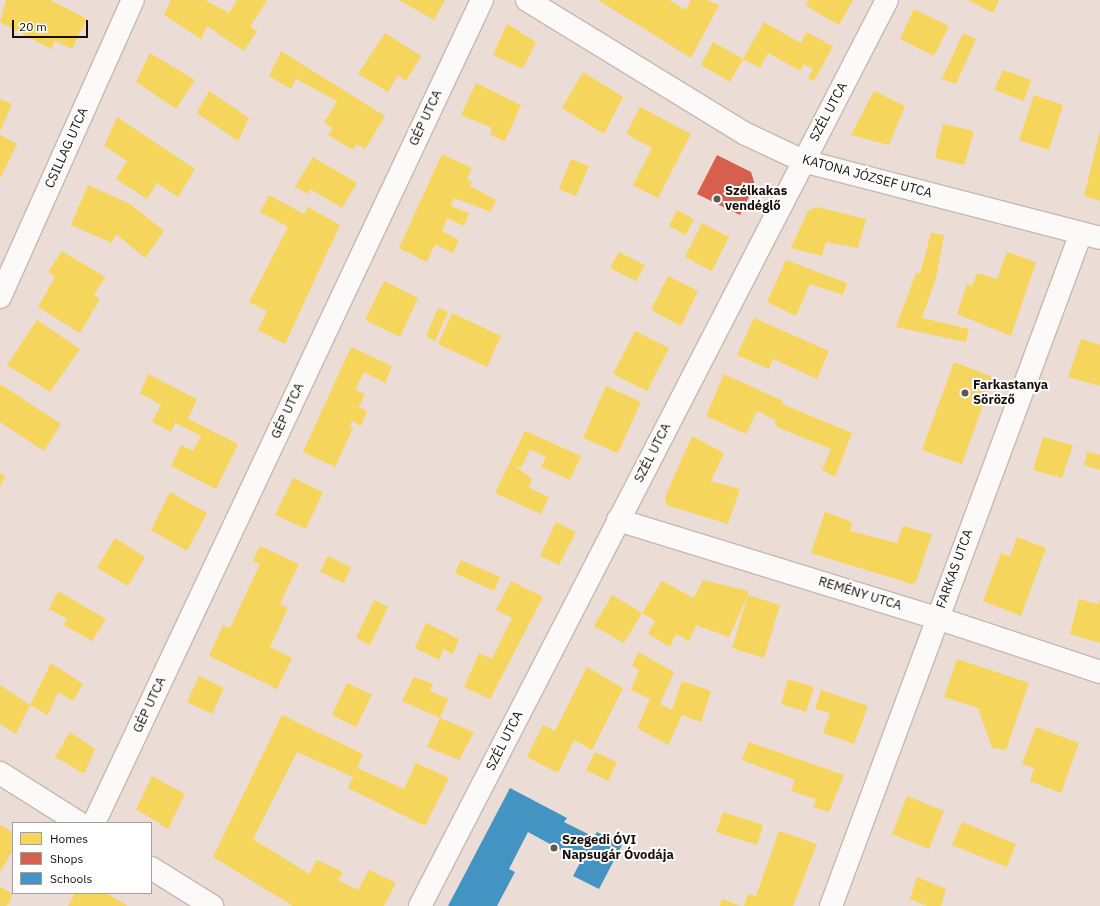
<!DOCTYPE html>
<meta charset="utf-8">
<style>
body{margin:0}
#map{position:relative;width:1100px;height:906px;overflow:hidden;background:#ecdcd6;font-family:"IBM Plex Sans",sans-serif}
div>[style]{position:absolute}
[style*='--x']{left:calc(var(--x)*1px);top:calc(var(--y)*1px);width:calc(var(--w)*1px);rotate:calc(var(--a)*1deg)}
.homes>*{inset:0;background:#f6d55c}
.shops>*{inset:0;background:#d6604d}
.schools>*{inset:0;background:#4393c3}
.roads{filter:drop-shadow(1px 0 #c4b8b3) drop-shadow(-1px 0 #c4b8b3) drop-shadow(0 1px #c4b8b3) drop-shadow(0 -1px #c4b8b3)}
.minor>*{height:22px;margin:-11px;padding:0 11px;transform-origin:11px;border-radius:11px;background:#fcfaf9}
.tertiary>*{height:22px;margin:-11px;padding:0 11px;transform-origin:11px;border-radius:11px;background:#fcfaf9}
.dots>*{width:11px;height:11px;translate:-50% -50%;box-sizing:border-box;border:2px solid #fff;border-radius:50%}
span{translate:-50% -50%;white-space:nowrap;text-align:center;line-height:1.15;-webkit-text-stroke:4px #fff;paint-order:stroke}
.street-label{font-size:13px;color:#170e0a}
.poi-label{font-size:13px;color:#170e0a;font-weight:700}
.left{translate:0 -50%;text-align:left}
.legend{position:absolute;left:12px;top:822px;width:140px;height:72px;box-sizing:border-box;background:#fff;border:1px solid #a29f9d;margin:0;padding:5px 7px;list-style:none;font-size:12px;color:#170e0a}
.legend li{display:flex;align-items:center;gap:8px;height:20px}
.legend b{width:20px;border:1px solid #a29f9d}
.scale{position:absolute;left:12px;top:20px;width:76px;height:18px;box-sizing:border-box;border:2px solid #170e0a;border-top:0;padding-left:5px;font-size:12px;line-height:14px;white-space:nowrap;color:#170e0a;-webkit-text-stroke:3px #fff;paint-order:stroke}
</style>
<div id="map">
<div class="homes">
<i style="clip-path:polygon(6px 0,50px 0,87px 19px,72px 49px,55px 41px,51px 49px,0 22px)"></i>
<i style="clip-path:polygon(171px 0,205px 0,229px 13px,237px 0,267px 0,250px 27px,257px 31px,244px 51px,207px 26px,201px 39px,164px 15px)"></i>
<i style="clip-path:polygon(399px 0,445px 0,434px 20px)"></i>
<i style="clip-path:polygon(598px 0,669px 0,686px 10px,691px 0,707px 0,719px 5px,691px 58px)"></i>
<i style="clip-path:polygon(809px 0,853px 0,839px 25px,806px 6px)"></i>
<i style="clip-path:polygon(968px 0,999px 0,993px 13px)"></i>
<i style="clip-path:polygon(914px 9px,949px 26px,934px 56px,900px 39px)"></i>
<i style="clip-path:polygon(764px 22px,801px 43px,806px 32px,833px 46px,814px 81px,808px 78px,813px 69px,804px 64px,800px 71px,768px 53px,760px 68px,743px 59px,730px 82px,701px 65px,713px 42px,743px 59px)"></i>
<i style="clip-path:polygon(507px 24px,536px 42px,523px 69px,493px 55px)"></i>
<i style="clip-path:polygon(385px 33px,421px 56px,406px 81px,398px 75px,388px 92px,358px 74px)"></i>
<i style="clip-path:polygon(963px 33px,976px 39px,956px 84px,942px 79px)"></i>
<i style="clip-path:polygon(281px 51px,385px 116px,365px 149px,357px 144px,353px 150px,328px 135px,333px 128px,324px 123px,337px 101px,296px 79px,291px 89px,269px 76px)"></i>
<i style="clip-path:polygon(150px 53px,195px 80px,176px 109px,136px 82px)"></i>
<i style="clip-path:polygon(1003px 70px,1031px 80px,1024px 101px,994px 90px)"></i>
<i style="clip-path:polygon(583px 72px,623px 97px,604px 134px,562px 108px)"></i>
<i style="clip-path:polygon(476px 83px,521px 105px,505px 141px,490px 135px,492px 128px,461px 115px)"></i>
<i style="clip-path:polygon(209px 91px,249px 118px,238px 141px,197px 113px)"></i>
<i style="clip-path:polygon(874px 91px,905px 106px,889px 145px,851px 135px)"></i>
<i style="clip-path:polygon(1034px 95px,1063px 105px,1049px 150px,1019px 140px)"></i>
<i style="clip-path:polygon(0 99px,12px 104px,0 131px)"></i>
<i style="clip-path:polygon(640px 107px,691px 134px,658px 198px,633px 185px,652px 148px,626px 134px)"></i>
<i style="clip-path:polygon(117px 117px,195px 169px,178px 197px,157px 183px,147px 199px,116px 179px,127px 161px,104px 146px)"></i>
<i style="clip-path:polygon(943px 124px,974px 131px,964px 165px,935px 158px)"></i>
<i style="clip-path:polygon(1100px 130px,1100px 201px,1084px 196px)"></i>
<i style="clip-path:polygon(0 135px,17px 144px,0 179px)"></i>
<i style="clip-path:polygon(442px 154px,472px 168px,467px 179px,472px 182px,470px 186px,496px 200px,491px 212px,454px 198px,451px 206px,469px 213px,464px 226px,447px 218px,442px 231px,459px 240px,453px 253px,435px 244px,427px 262px,399px 248px)"></i>
<i style="clip-path:polygon(313px 157px,357px 183px,342px 208px,310px 189px,308px 194px,295px 187px)"></i>
<i style="clip-path:polygon(571px 159px,589px 166px,576px 196px,559px 189px)"></i>
<i style="clip-path:polygon(88px 185px,130px 204px,164px 231px,145px 258px,116px 234px,112px 243px,71px 225px)"></i>
<i style="clip-path:polygon(269px 195px,304px 214px,308px 207px,340px 225px,285px 344px,258px 330px,267px 311px,249px 302px,288px 227px,260px 212px)"></i>
<i style="clip-path:polygon(817px 207px,866px 219px,858px 248px,826px 242px,822px 256px,791px 248px,808px 211px)"></i>
<i style="clip-path:polygon(677px 210px,694px 219px,686px 235px,669px 226px)"></i>
<i style="clip-path:polygon(702px 223px,729px 237px,712px 271px,685px 257px)"></i>
<i style="clip-path:polygon(931px 233px,944px 235px,936px 278px,922px 318px,969px 329px,966px 342px,896px 327px,916px 273px,920px 274px)"></i>
<i style="clip-path:polygon(62px 251px,105px 277px,94px 295px,100px 299px,80px 333px,38px 307px,55px 277px,48px 272px)"></i>
<i style="clip-path:polygon(619px 252px,645px 265px,636px 281px,610px 268px)"></i>
<i style="clip-path:polygon(1007px 252px,1036px 262px,1011px 336px,957px 314px,967px 284px,972px 286px,977px 273px,997px 279px)"></i>
<i style="clip-path:polygon(786px 260px,847px 283px,843px 295px,810px 284px,796px 316px,767px 302px)"></i>
<i style="clip-path:polygon(668px 276px,698px 291px,681px 326px,651px 310px)"></i>
<i style="clip-path:polygon(384px 281px,418px 298px,400px 337px,365px 320px)"></i>
<i style="clip-path:polygon(438px 308px,448px 312px,435px 341px,426px 336px)"></i>
<i style="clip-path:polygon(452px 313px,501px 336px,487px 367px,438px 344px)"></i>
<i style="clip-path:polygon(754px 318px,829px 351px,817px 379px,773px 359px,769px 369px,737px 355px)"></i>
<i style="clip-path:polygon(37px 320px,80px 349px,50px 392px,7px 365px)"></i>
<i style="clip-path:polygon(635px 331px,669px 348px,647px 391px,613px 374px)"></i>
<i style="clip-path:polygon(1081px 339px,1100px 345px,1100px 386px,1068px 377px)"></i>
<i style="clip-path:polygon(351px 347px,392px 366px,385px 383px,364px 372px,355px 390px,365px 394px,359px 407px,367px 411px,361px 426px,352px 421px,350px 427px,353px 428px,335px 467px,303px 452px)"></i>
<i style="clip-path:polygon(954px 362px,993px 377px,962px 464px,922px 450px)"></i>
<i style="clip-path:polygon(148px 374px,197px 399px,188px 419px,238px 444px,216px 489px,171px 466px,181px 445px,193px 451px,201px 436px,175px 423px,171px 432px,152px 422px,161px 405px,140px 393px)"></i>
<i style="clip-path:polygon(724px 374px,783px 401px,782px 404px,852px 433px,835px 477px,822px 470px,831px 449px,775px 426px,775px 420px,757px 411px,746px 434px,706px 416px)"></i>
<i style="clip-path:polygon(0 384px,61px 424px,44px 451px,0 422px)"></i>
<i style="clip-path:polygon(606px 386px,641px 402px,618px 453px,583px 438px)"></i>
<i style="clip-path:polygon(525px 431px,581px 456px,570px 480px,541px 467px,546px 457px,530px 449px,521px 468px,511px 463px,532px 479px,529px 488px,549px 497px,541px 514px,495px 493px)"></i>
<i style="clip-path:polygon(692px 436px,724px 453px,711px 481px,740px 489px,728px 524px,666px 505px,665px 497px)"></i>
<i style="clip-path:polygon(1043px 437px,1073px 445px,1062px 478px,1033px 470px)"></i>
<i style="clip-path:polygon(1087px 452px,1100px 455px,1100px 470px,1084px 465px)"></i>
<i style="clip-path:polygon(0 473px,5px 476px,0 487px)"></i>
<i style="clip-path:polygon(293px 478px,323px 492px,306px 529px,275px 515px)"></i>
<i style="clip-path:polygon(170px 492px,207px 513px,187px 551px,151px 530px)"></i>
<i style="clip-path:polygon(825px 512px,852px 522px,850px 531px,897px 543px,903px 526px,932px 534px,916px 582px,912px 584px,811px 553px)"></i>
<i style="clip-path:polygon(556px 522px,576px 532px,559px 565px,540px 556px)"></i>
<i style="clip-path:polygon(1017px 537px,1046px 548px,1021px 616px,983px 601px,1001px 553px,1010px 557px)"></i>
<i style="clip-path:polygon(115px 538px,145px 557px,128px 586px,97px 568px)"></i>
<i style="clip-path:polygon(260px 546px,299px 564px,280px 604px,288px 608px,270px 647px,292px 658px,277px 689px,209px 656px,223px 625px,230px 628px,260px 564px,253px 561px)"></i>
<i style="clip-path:polygon(328px 556px,351px 567px,344px 583px,320px 572px)"></i>
<i style="clip-path:polygon(461px 560px,500px 577px,494px 591px,455px 573px)"></i>
<i style="clip-path:polygon(703px 580px,748px 591px,748px 595px,780px 605px,764px 658px,732px 648px,748px 595px,729px 637px,696px 625px,689px 641px,676px 634px,670px 647px,648px 634px,655px 621px,642px 613px,662px 581px,694px 598px)"></i>
<i style="clip-path:polygon(511px 581px,543px 597px,490px 699px,464px 687px,479px 653px,492px 659px,512px 618px,496px 610px)"></i>
<i style="clip-path:polygon(58px 591px,106px 619px,92px 641px,64px 625px,67px 619px,49px 609px)"></i>
<i style="clip-path:polygon(612px 595px,642px 613px,624px 643px,594px 626px)"></i>
<i style="clip-path:polygon(1079px 599px,1098px 604px,1100px 599px,1100px 643px,1070px 634px)"></i>
<i style="clip-path:polygon(374px 600px,388px 607px,370px 645px,356px 638px)"></i>
<i style="clip-path:polygon(426px 623px,459px 639px,453px 654px,443px 649px,439px 660px,415px 648px)"></i>
<i style="clip-path:polygon(638px 652px,674px 672px,660px 704px,672px 710px,682px 681px,711px 691px,701px 722px,682px 715px,668px 745px,637px 728px,650px 699px,631px 690px,639px 670px,632px 666px)"></i>
<i style="clip-path:polygon(957px 659px,1029px 683px,1006px 750px,992px 748px,978px 708px,944px 697px)"></i>
<i style="clip-path:polygon(51px 663px,83px 684px,73px 701px,58px 692px,48px 715px,30px 705px)"></i>
<i style="clip-path:polygon(587px 667px,623px 688px,592px 750px,574px 740px,558px 773px,527px 757px,543px 725px,555px 731px)"></i>
<i style="clip-path:polygon(199px 676px,224px 688px,212px 714px,187px 702px)"></i>
<i style="clip-path:polygon(414px 677px,433px 684px,430px 691px,448px 699px,440px 718px,402px 701px)"></i>
<i style="clip-path:polygon(788px 679px,814px 687px,806px 712px,781px 704px)"></i>
<i style="clip-path:polygon(347px 683px,372px 695px,356px 727px,332px 715px)"></i>
<i style="clip-path:polygon(0 685px,30px 705px,16px 734px,0 724px)"></i>
<i style="clip-path:polygon(821px 690px,868px 706px,854px 744px,823px 733px,830px 713px,815px 709px)"></i>
<i style="clip-path:polygon(282px 715px,363px 754px,357px 768px,404px 789px,416px 763px,449px 778px,425px 826px,348px 788px,353px 777px,297px 752px,253px 839px,309px 874px,317px 860px,343px 872px,338px 880px,358px 890px,369px 870px,396px 883px,384px 906px,293px 906px,213px 857px)"></i>
<i style="clip-path:polygon(440px 718px,474px 732px,459px 760px,427px 747px)"></i>
<i style="clip-path:polygon(1036px 727px,1079px 743px,1061px 793px,1030px 781px,1034px 768px,1022px 764px)"></i>
<i style="clip-path:polygon(70px 732px,95px 749px,84px 774px,55px 757px)"></i>
<i style="clip-path:polygon(749px 742px,844px 775px,829px 812px,813px 807px,816px 799px,791px 791px,795px 780px,742px 760px)"></i>
<i style="clip-path:polygon(595px 752px,617px 762px,608px 781px,586px 770px)"></i>
<i style="clip-path:polygon(152px 776px,185px 794px,168px 829px,136px 809px)"></i>
<i style="clip-path:polygon(907px 796px,944px 811px,929px 849px,892px 834px)"></i>
<i style="clip-path:polygon(723px 812px,763px 825px,757px 845px,716px 832px)"></i>
<i style="clip-path:polygon(962px 822px,1016px 844px,1007px 867px,952px 845px)"></i>
<i style="clip-path:polygon(0 825px,13px 832px,13px 850px,0 872px)"></i>
<i style="clip-path:polygon(779px 831px,817px 844px,793px 906px,744px 906px,748px 894px,756px 896px)"></i>
<i style="clip-path:polygon(917px 877px,946px 889px,941px 906px,927px 906px,910px 899px)"></i>
<i style="clip-path:polygon(0 887px,13px 894px,7px 906px,0 906px)"></i>
<i style="clip-path:polygon(75px 893px,106px 893px,128px 906px,68px 906px)"></i>
<i style="clip-path:polygon(722px 899px,741px 906px,720px 906px)"></i>
</div>
<div class="shops">
<i style="clip-path:polygon(717px 155px,751px 172px,755px 185px,740px 215px,697px 194px)"></i>
</div>
<div class="schools">
<i style="clip-path:polygon(510px 788px,567px 818px,564px 822px,594px 837px,597px 832px,622px 845px,599px 889px,573px 876px,581px 861px,528px 832px,509px 869px,515px 872px,497px 906px,448px 906px)"></i>
</div>
<div class="roads">
<div class="minor">
<i style="--x:0;--y:297;--w:325;--a:-65.9"></i>
<i style="--x:618;--y:520;--w:334;--a:17.1"></i>
<i style="--x:937;--y:618;--w:172;--a:18.3"></i>
<i style="--x:0;--y:773;--w:93;--a:32.3"></i>
<i style="--x:94;--y:823;--w:910;--a:-64.76"></i>
<i style="--x:151;--y:868;--w:72;--a:31.9"></i>
<i style="--x:420;--y:906;--w:1019;--a:-62.73"></i>
<i style="--x:831;--y:906;--w:718;--a:-69.62"></i>
</div>
<div class="tertiary">
<i style="--x:527;--y:0;--w:257;--a:31.5"></i>
<i style="--x:746;--y:134;--w:63;--a:25.3"></i>
<i style="--x:803;--y:161;--w:307;--a:14.5"></i>
</div>
</div>
<div class="dots">
<i style="left:717px;top:199px;background:#625651"></i>
<i style="left:965px;top:393px;background:#625651"></i>
<i style="left:554px;top:848px;background:#625651"></i>
</div>
<div class="street-label">
<span style="left:829px;top:112px;rotate:-62deg">SZÉL UTCA</span>
<span style="left:426px;top:118px;rotate:-65deg">GÉP UTCA</span>
<span style="left:67px;top:148px;rotate:-66deg">CSILLAG UTCA</span>
<span style="left:867px;top:177px;rotate:15deg">KATONA JÓZSEF UTCA</span>
<span style="left:288px;top:411px;rotate:-65deg">GÉP UTCA</span>
<span style="left:653px;top:453px;rotate:-63deg">SZÉL UTCA</span>
<span style="left:955px;top:569px;rotate:-70deg">FARKAS UTCA</span>
<span style="left:860px;top:594px;rotate:17deg">REMÉNY UTCA</span>
<span style="left:150px;top:705px;rotate:-65deg">GÉP UTCA</span>
<span style="left:505px;top:741px;rotate:-63deg">SZÉL UTCA</span>
</div>
<div class="poi-label">
<span class="left" style="left:725px;top:199px">Szélkakas<br>vendéglő</span>
<span class="left" style="left:973px;top:393px">Farkastanya<br>Söröző</span>
<span class="left" style="left:562px;top:848px">Szegedi ÓVI<br>Napsugár Óvodája</span>
</div>
<ul class="legend">
<li><b style="height:11px;background:#f6d55c"></b>Homes</li>
<li><b style="height:11px;background:#d6604d"></b>Shops</li>
<li><b style="height:11px;background:#4393c3"></b>Schools</li>
</ul>
<div class="scale">20 m</div>
</div>
